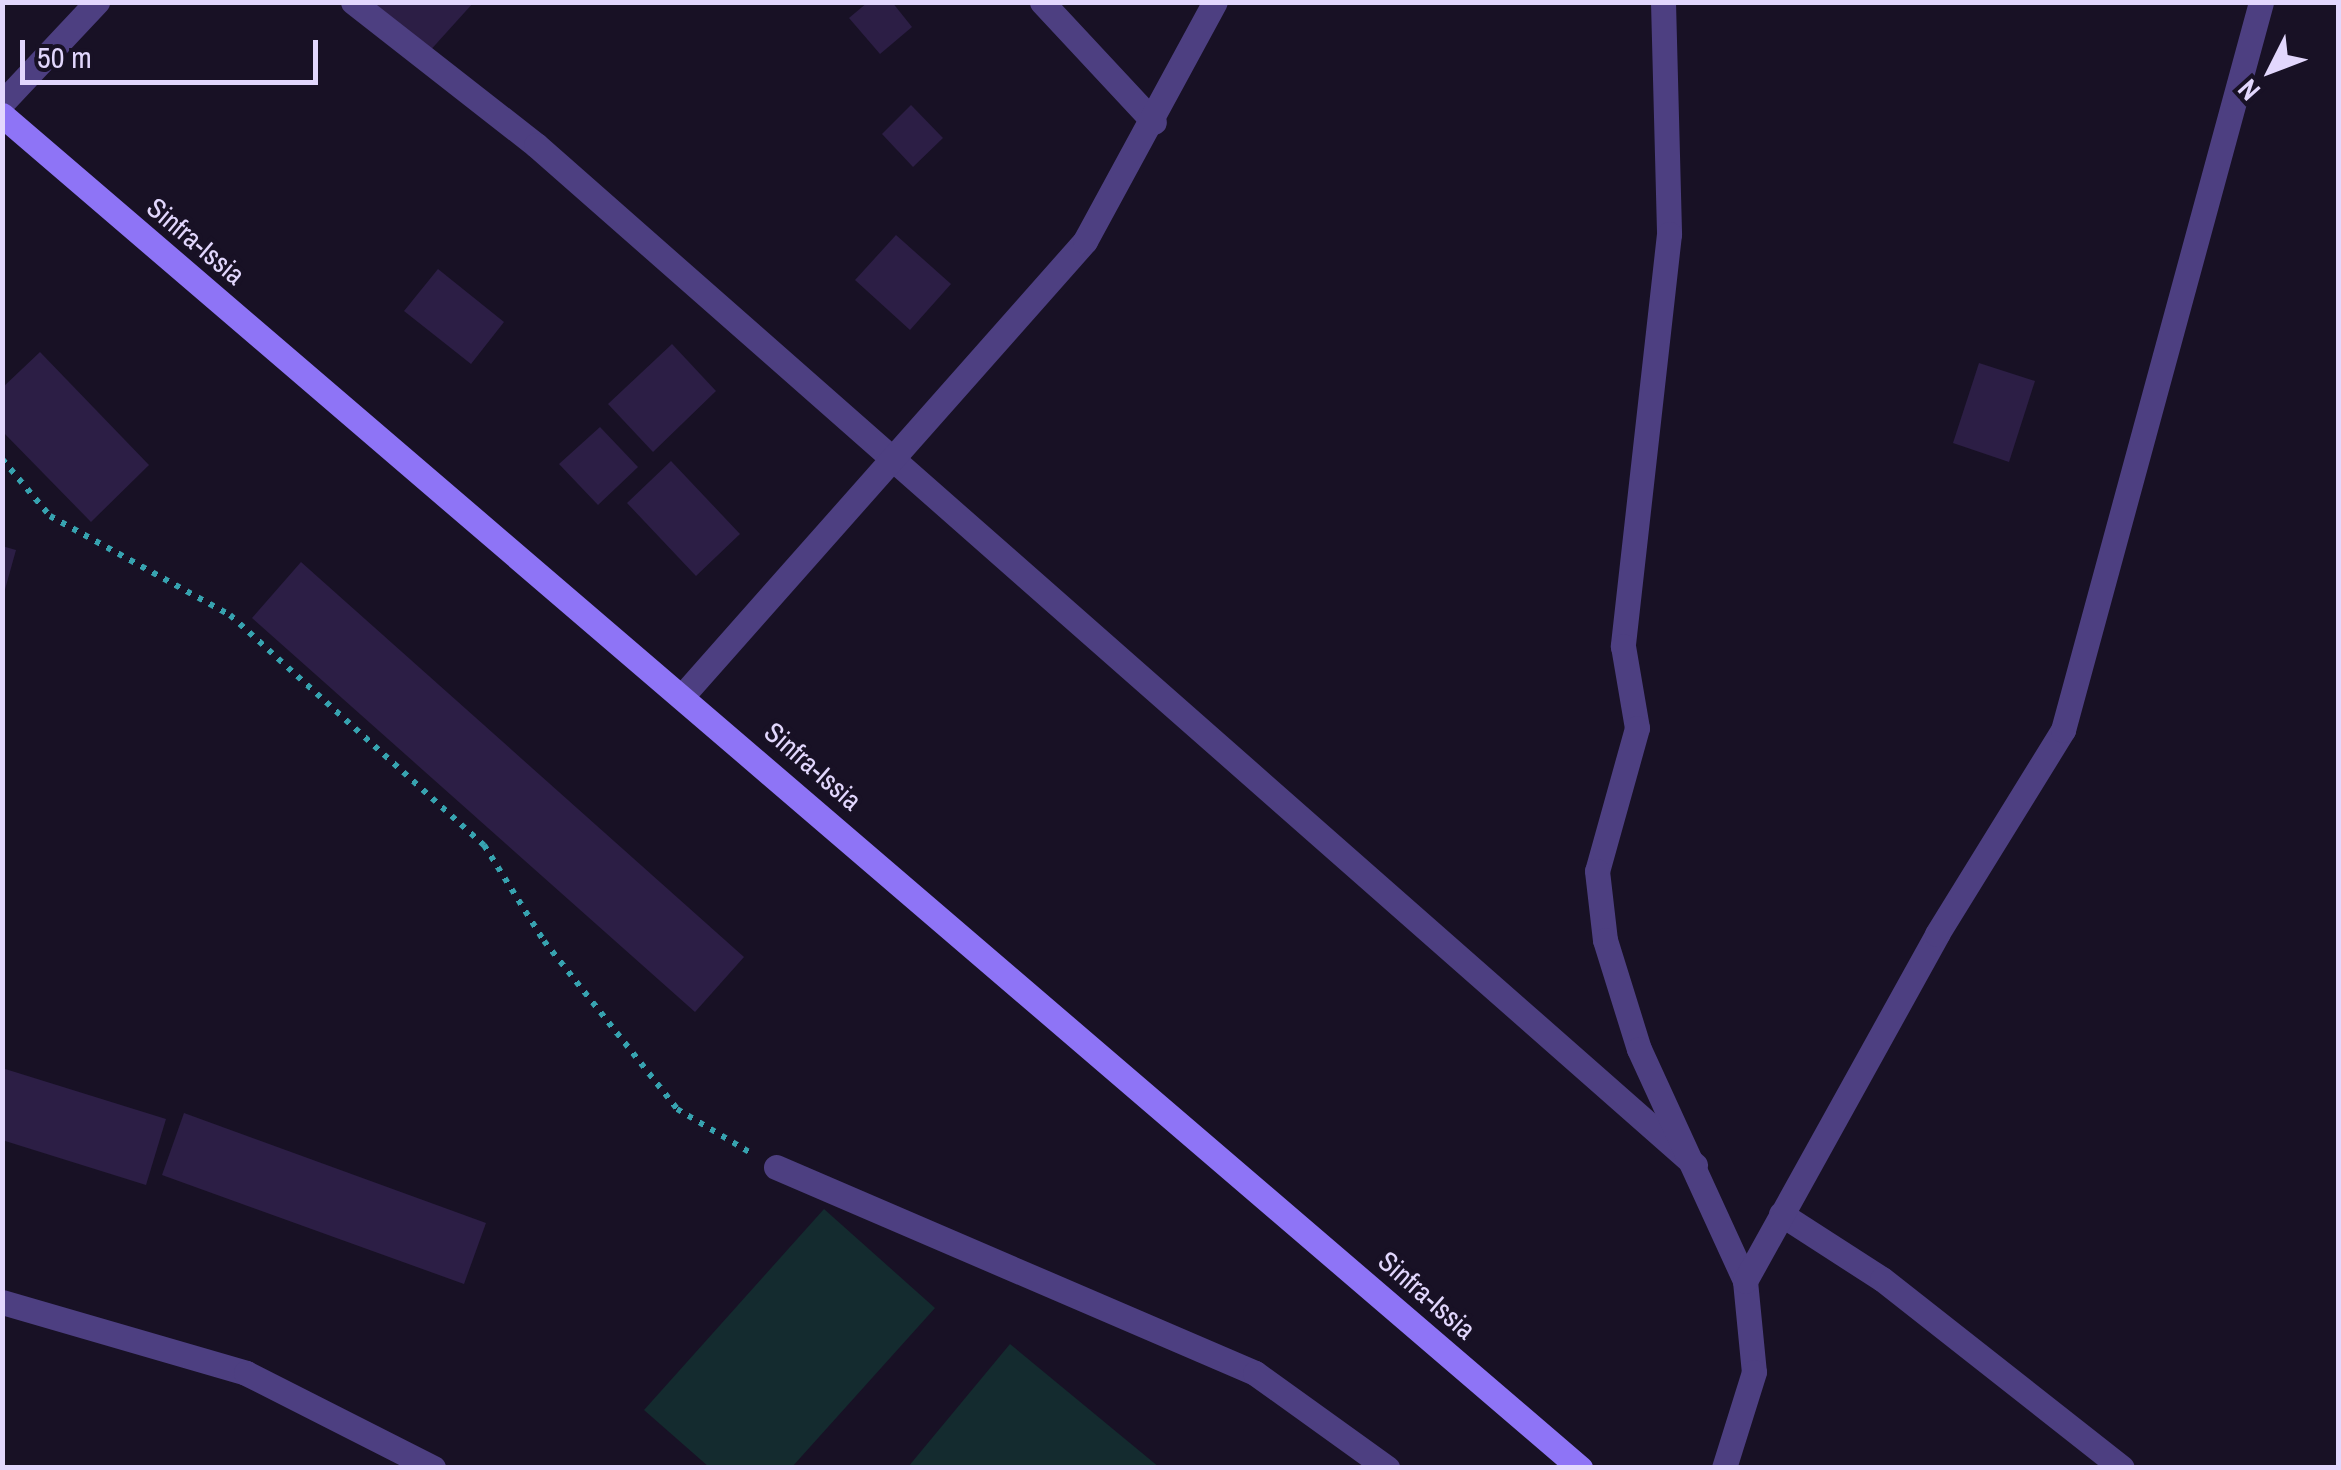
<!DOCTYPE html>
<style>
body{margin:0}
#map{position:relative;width:2341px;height:1470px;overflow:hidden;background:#181125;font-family:"Archivo Narrow",sans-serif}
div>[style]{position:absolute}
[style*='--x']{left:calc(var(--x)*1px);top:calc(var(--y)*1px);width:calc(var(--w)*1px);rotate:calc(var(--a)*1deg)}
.green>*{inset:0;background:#142b2f}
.building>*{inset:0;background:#2c1e45}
.path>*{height:6px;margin-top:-3px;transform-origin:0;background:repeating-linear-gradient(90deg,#37a3b0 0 5px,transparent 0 13px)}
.street>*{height:25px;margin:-12.5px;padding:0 12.5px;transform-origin:12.5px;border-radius:12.5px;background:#4d3f81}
.secondary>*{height:25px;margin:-12.5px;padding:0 12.5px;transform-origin:12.5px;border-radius:12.5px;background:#8e74f6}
span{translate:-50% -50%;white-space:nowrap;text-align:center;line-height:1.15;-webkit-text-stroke:9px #181125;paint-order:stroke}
.street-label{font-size:28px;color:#e2d7fd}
.frame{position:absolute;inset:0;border:5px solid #e2d7fd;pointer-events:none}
.north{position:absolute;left:2221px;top:20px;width:100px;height:100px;-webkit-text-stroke:8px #181125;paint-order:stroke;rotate:228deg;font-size:28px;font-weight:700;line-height:40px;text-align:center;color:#e2d7fd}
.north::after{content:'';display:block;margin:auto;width:35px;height:45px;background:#e2d7fd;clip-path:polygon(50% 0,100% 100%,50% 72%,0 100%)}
.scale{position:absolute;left:20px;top:40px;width:298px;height:45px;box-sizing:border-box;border:5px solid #e2d7fd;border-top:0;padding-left:12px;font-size:30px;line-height:35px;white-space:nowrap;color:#e2d7fd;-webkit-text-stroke:8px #181125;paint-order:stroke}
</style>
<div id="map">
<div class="green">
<i style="clip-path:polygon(824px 1209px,935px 1308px,792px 1467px,709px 1467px,644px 1410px)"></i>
<i style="clip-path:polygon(1010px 1344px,1159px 1467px,908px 1467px)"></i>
</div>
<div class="building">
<i style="clip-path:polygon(370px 2px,474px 2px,427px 54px)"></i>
<i style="clip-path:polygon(868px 2px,892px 2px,912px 27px,880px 54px,849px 18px)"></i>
<i style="clip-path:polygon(911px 105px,943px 138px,913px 167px,882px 134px)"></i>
<i style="clip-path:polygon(896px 235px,951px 284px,910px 330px,855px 280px)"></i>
<i style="clip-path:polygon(438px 269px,504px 322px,471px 364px,404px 311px)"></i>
<i style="clip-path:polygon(672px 344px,716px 391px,653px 452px,608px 404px)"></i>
<i style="clip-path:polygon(40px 352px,149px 465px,91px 522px,2px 431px,2px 388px)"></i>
<i style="clip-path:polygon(1979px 363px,2035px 381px,2009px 462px,1953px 443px)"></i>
<i style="clip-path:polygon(600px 427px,638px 467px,598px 505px,559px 464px)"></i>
<i style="clip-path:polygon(671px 461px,740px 534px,696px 576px,627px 503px)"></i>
<i style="clip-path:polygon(2px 546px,16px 550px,4px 593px,2px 593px)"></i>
<i style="clip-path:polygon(301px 562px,744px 957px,695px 1012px,252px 618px)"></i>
<i style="clip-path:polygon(2px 1068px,166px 1119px,146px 1185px,2px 1140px)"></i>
<i style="clip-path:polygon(184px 1113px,486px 1223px,464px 1284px,162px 1175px)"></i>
</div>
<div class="path">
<i style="--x:2;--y:459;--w:75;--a:49.9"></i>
<i style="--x:50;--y:516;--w:205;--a:28.8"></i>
<i style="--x:230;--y:615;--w:343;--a:42.2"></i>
<i style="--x:484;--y:845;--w:113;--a:58"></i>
<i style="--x:544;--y:941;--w:214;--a:51.6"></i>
<i style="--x:677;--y:1109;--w:84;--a:30.8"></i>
</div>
<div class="street">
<i style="--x:353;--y:2;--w:232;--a:38"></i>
<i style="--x:536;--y:145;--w:1544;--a:41.35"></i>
<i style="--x:1042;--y:2;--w:164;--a:47"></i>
<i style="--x:1663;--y:2;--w:232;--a:88.5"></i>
<i style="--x:1669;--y:234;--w:415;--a:96.4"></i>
<i style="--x:1623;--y:646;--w:83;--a:80.3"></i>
<i style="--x:1637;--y:728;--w:148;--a:105.6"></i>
<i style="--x:1597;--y:871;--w:69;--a:83.4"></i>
<i style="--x:1605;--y:940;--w:114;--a:72.7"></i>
<i style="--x:1639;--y:1049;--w:255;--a:65.4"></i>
<i style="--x:1745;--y:1281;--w:91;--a:84.4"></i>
<i style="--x:1754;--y:1372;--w:101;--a:107.4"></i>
<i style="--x:2;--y:103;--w:139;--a:-46.8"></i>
<i style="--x:684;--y:694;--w:605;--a:-48.48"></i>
<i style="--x:1085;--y:241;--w:272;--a:-61.5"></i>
<i style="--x:776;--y:1167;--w:521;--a:23.27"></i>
<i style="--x:1255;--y:1373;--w:163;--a:35.7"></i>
<i style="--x:1781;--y:1214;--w:120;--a:32.8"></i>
<i style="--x:1882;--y:1279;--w:305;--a:38.2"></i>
<i style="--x:1745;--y:1281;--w:397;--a:-61"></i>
<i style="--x:1937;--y:934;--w:240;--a:-58.3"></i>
<i style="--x:2063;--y:730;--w:754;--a:-74.78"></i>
<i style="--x:2;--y:1302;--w:254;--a:16.2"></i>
<i style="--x:246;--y:1373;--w:210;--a:26.9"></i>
</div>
<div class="secondary">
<i style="--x:2;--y:115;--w:2079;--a:40.61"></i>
</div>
<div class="street-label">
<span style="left:196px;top:241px;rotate:40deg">Sinfra-Issia</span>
<span style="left:813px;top:766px;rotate:41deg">Sinfra-Issia</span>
<span style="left:1427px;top:1295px;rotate:41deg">Sinfra-Issia</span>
</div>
<div class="frame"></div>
<div class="north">N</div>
<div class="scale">50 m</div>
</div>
